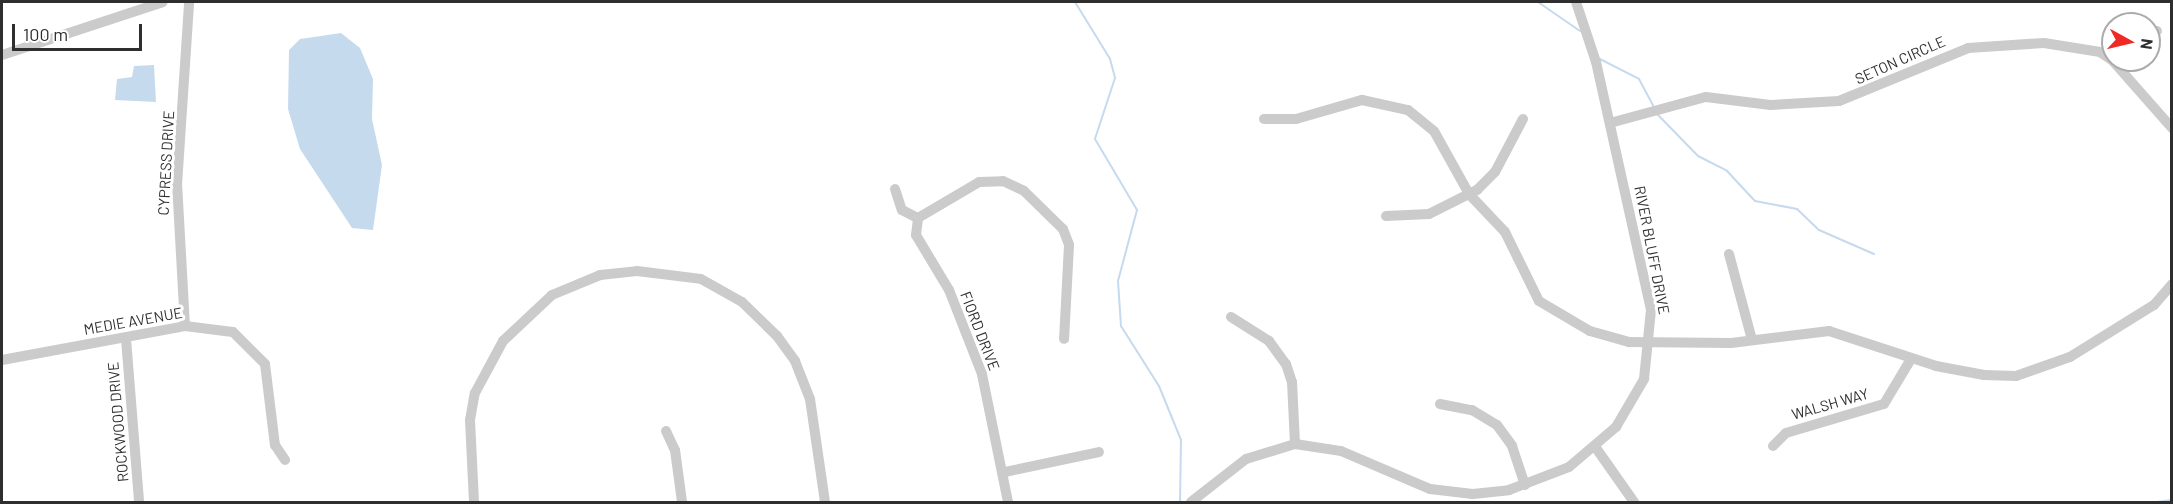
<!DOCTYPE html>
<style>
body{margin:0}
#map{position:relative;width:2173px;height:504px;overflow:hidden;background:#fff;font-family:Barlow,sans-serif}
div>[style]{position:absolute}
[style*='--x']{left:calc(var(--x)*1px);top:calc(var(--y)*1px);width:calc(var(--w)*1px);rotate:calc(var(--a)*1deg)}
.water>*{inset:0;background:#c6daee}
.stream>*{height:2px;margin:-1px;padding:0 1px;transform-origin:1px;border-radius:1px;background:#c6daee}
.minor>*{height:10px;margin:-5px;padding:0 5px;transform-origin:5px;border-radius:5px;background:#cbcbcb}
span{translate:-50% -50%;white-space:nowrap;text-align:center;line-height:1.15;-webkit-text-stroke:6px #fff;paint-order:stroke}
.street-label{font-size:15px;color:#2e2e2e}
.frame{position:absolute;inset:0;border:3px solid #2e2e2e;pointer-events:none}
.north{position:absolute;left:2101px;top:12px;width:60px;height:60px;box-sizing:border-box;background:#fff;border:2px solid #ababab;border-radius:50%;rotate:98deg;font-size:16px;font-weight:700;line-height:24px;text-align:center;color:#2e2e2e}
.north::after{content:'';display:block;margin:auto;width:21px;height:27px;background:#f12925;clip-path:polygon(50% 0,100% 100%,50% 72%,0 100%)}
.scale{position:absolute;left:12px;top:24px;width:130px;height:27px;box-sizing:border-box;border:3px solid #2e2e2e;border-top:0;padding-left:8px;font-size:18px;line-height:21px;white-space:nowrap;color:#2e2e2e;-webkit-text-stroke:4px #fff;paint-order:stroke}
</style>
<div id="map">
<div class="water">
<i style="clip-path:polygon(341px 33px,360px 48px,373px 79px,372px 119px,382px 165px,373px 230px,352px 228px,300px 149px,288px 109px,289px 50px,300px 39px)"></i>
<i style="clip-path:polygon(154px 65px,156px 102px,115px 100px,117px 79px,132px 77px,134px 66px)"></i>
</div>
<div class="stream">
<i style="--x:1075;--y:2;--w:67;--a:58.4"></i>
<i style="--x:1110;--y:59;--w:20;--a:75"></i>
<i style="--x:1115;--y:78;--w:64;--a:108.2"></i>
<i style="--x:1095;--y:139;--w:82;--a:59.4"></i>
<i style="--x:1137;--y:210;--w:73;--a:105"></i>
<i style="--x:1118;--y:281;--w:45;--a:86.2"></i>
<i style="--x:1121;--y:326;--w:71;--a:57.7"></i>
<i style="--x:1159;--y:386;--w:58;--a:67.8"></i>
<i style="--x:1181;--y:440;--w:62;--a:90.9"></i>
<i style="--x:1538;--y:2;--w:51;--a:34.6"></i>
<i style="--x:1598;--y:58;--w:46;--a:27.1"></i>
<i style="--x:1639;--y:79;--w:32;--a:62"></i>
<i style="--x:1658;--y:115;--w:57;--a:45.7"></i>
<i style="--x:1698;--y:156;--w:33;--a:27"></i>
<i style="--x:1727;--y:171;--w:41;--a:47"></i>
<i style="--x:1755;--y:201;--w:43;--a:10.8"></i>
<i style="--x:1797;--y:209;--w:30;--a:44"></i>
<i style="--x:1819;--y:230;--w:60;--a:23.6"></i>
<i style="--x:2157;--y:502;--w:15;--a:-8"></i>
</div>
<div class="minor">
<i style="--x:2149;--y:32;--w:8;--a:-7"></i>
<i style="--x:2;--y:55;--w:169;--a:-18.2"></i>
<i style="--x:1264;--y:119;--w:32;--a:0"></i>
<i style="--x:1296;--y:119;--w:69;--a:-16.1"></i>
<i style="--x:1362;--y:100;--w:47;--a:12.3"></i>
<i style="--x:1408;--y:110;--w:33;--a:39"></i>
<i style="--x:1434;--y:131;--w:72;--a:60.9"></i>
<i style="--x:1469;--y:194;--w:52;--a:46.5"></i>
<i style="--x:1505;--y:232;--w:77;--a:63.8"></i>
<i style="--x:1539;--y:301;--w:59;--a:30.5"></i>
<i style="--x:1590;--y:331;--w:41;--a:15.8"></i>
<i style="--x:1629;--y:342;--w:102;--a:0.6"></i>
<i style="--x:1731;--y:343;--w:99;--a:-7"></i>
<i style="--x:1829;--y:331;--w:113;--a:18.1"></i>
<i style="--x:1936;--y:366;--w:49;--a:10.6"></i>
<i style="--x:1984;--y:375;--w:32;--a:2"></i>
<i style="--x:2016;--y:376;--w:57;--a:-19.4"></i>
<i style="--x:2070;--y:357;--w:99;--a:-31.8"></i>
<i style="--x:2154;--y:305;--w:28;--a:-49"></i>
<i style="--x:1610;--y:123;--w:99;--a:-15.2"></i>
<i style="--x:1706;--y:97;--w:65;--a:7"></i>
<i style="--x:1771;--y:105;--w:68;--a:-3.4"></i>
<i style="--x:1839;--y:101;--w:139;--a:-22.3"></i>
<i style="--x:1968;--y:48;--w:76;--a:-3.8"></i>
<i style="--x:2044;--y:43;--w:57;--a:9.1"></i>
<i style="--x:2100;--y:52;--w:14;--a:34"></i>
<i style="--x:2112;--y:60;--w:91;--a:48.6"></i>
<i style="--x:895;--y:189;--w:22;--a:72"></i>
<i style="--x:902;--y:210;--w:18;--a:27"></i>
<i style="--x:1386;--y:216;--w:43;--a:-2.7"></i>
<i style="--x:1429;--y:214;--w:54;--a:-26.6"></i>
<i style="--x:1477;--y:190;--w:25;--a:-45"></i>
<i style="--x:1495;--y:172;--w:60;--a:-62.2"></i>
<i style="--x:1729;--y:254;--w:89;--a:75"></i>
<i style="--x:1231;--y:317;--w:45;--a:32.3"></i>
<i style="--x:1269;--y:341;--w:29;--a:54"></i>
<i style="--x:1286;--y:364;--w:19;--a:72"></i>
<i style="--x:1292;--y:382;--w:62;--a:87.2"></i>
<i style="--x:185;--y:326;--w:141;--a:-93.2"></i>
<i style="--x:177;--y:185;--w:183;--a:-86.2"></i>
<i style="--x:126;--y:339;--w:164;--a:85.4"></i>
<i style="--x:2;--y:360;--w:186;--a:-10.5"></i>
<i style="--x:185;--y:326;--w:48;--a:7.1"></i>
<i style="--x:233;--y:332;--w:45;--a:45"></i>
<i style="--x:265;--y:364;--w:82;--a:83"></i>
<i style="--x:275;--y:445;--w:18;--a:56"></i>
<i style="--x:1440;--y:404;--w:33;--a:11"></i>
<i style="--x:1472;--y:410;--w:29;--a:31"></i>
<i style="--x:1497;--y:425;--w:26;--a:54"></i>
<i style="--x:1512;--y:446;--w:41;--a:71.6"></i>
<i style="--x:666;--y:431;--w:21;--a:65"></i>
<i style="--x:675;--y:450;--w:52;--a:82.3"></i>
<i style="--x:1773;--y:446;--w:18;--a:-45"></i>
<i style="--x:1786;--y:433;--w:102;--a:-16.5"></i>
<i style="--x:1884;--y:404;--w:52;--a:-59"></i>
<i style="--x:1596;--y:448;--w:66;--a:54.9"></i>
<i style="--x:1005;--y:472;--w:96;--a:-12"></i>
<i style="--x:474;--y:502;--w:82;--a:-92.8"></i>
<i style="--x:470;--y:420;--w:27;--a:-80"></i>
<i style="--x:475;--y:393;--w:59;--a:-61.7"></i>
<i style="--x:503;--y:341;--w:67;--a:-43.2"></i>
<i style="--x:552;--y:295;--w:52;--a:-22.6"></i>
<i style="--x:600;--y:275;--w:37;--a:-6"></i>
<i style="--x:637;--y:271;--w:64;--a:7.1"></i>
<i style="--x:701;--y:279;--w:47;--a:29.3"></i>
<i style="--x:742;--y:302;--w:49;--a:44.2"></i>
<i style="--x:777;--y:336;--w:31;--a:54"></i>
<i style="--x:795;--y:361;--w:41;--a:68.5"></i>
<i style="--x:810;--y:399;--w:104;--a:81.7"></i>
<i style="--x:1008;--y:502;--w:131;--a:-101.5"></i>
<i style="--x:982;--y:374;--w:90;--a:-111.4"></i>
<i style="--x:949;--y:290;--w:64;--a:-121"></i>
<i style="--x:916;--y:235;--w:17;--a:-83"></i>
<i style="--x:918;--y:218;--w:71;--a:-30.5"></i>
<i style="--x:979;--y:182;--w:24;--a:-2"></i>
<i style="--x:1003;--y:181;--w:23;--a:25"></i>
<i style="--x:1024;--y:191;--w:54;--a:44.3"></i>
<i style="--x:1063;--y:229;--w:17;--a:69"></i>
<i style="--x:1069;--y:245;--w:94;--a:93"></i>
<i style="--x:1191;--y:502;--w:70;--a:-38"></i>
<i style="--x:1246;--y:459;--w:51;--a:-17"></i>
<i style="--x:1295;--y:444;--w:47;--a:8.7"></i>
<i style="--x:1341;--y:451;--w:97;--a:23.1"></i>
<i style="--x:1430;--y:489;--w:43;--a:6.6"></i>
<i style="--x:1473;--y:494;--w:36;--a:-6"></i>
<i style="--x:1509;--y:490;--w:64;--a:-21"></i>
<i style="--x:1569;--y:467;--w:62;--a:-40.4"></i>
<i style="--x:1616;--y:427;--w:56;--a:-59.7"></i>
<i style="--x:1644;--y:379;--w:69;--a:-84.2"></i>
<i style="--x:1651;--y:310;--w:254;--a:-102.5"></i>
<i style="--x:1596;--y:62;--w:63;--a:-108.4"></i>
</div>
<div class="street-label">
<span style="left:1900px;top:60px;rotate:-24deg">SETON CIRCLE</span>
<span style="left:166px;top:163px;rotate:-87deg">CYPRESS DRIVE</span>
<span style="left:1652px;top:250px;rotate:79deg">RIVER BLUFF DRIVE</span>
<span style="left:133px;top:321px;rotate:-10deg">MEDIE AVENUE</span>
<span style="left:980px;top:331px;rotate:69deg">FIORD DRIVE</span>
<span style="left:1830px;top:404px;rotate:-16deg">WALSH WAY</span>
<span style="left:118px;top:422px;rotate:-95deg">ROCKWOOD DRIVE</span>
</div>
<div class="frame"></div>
<div class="north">N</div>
<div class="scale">100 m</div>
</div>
